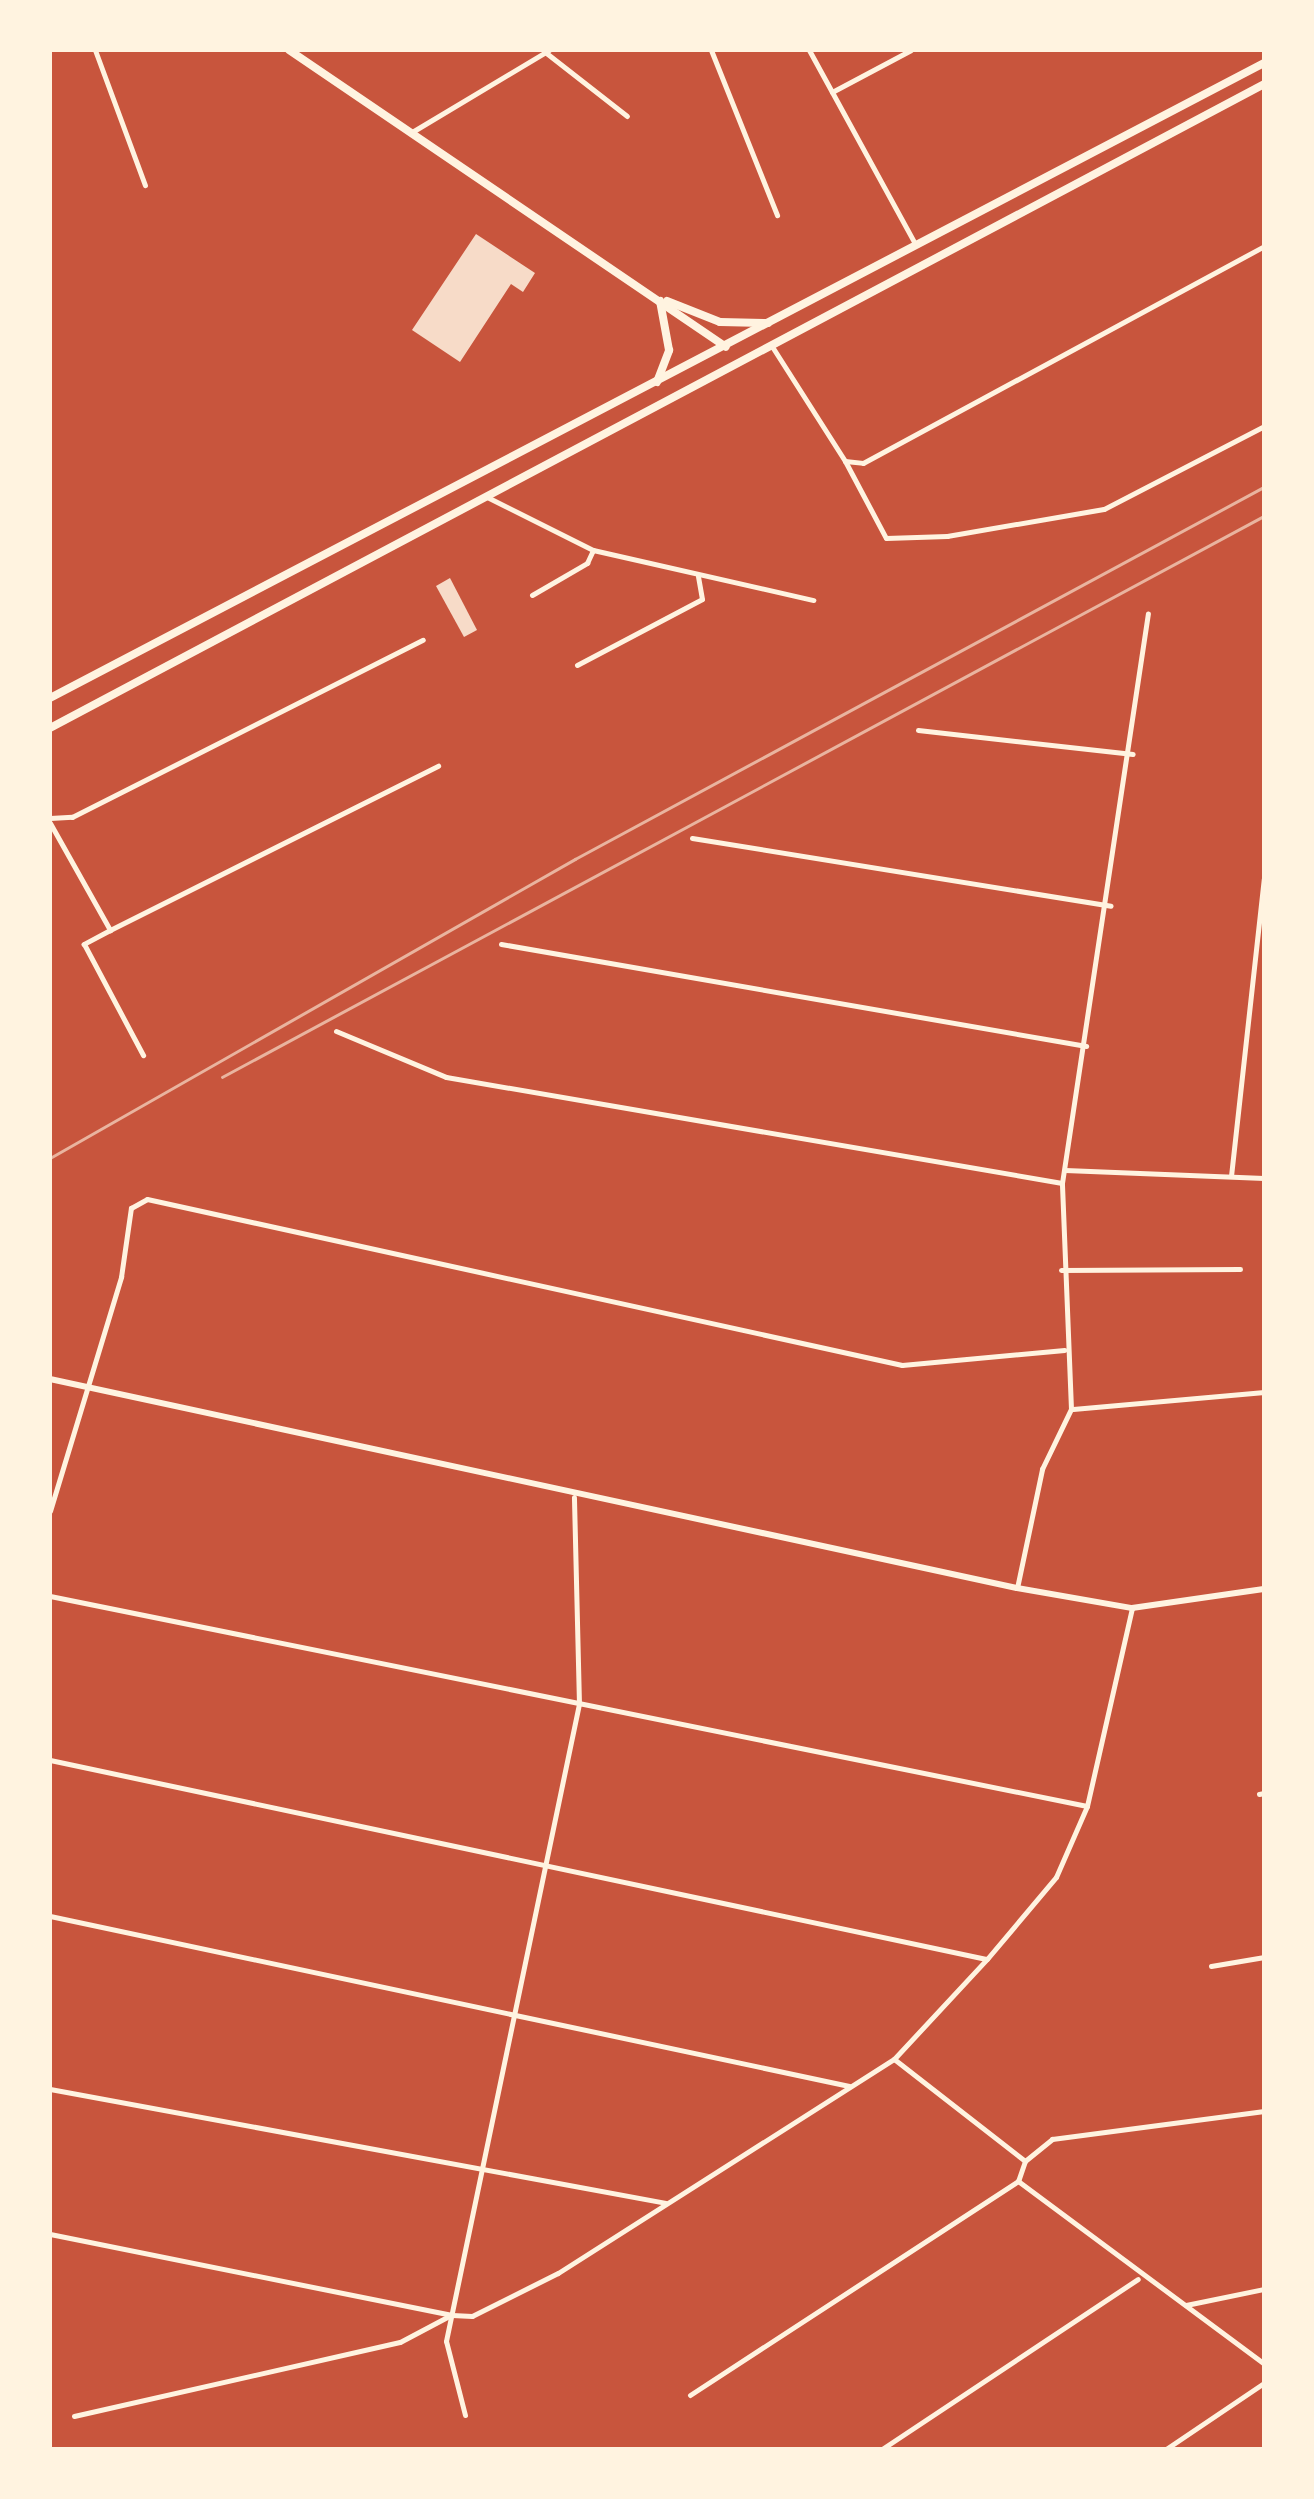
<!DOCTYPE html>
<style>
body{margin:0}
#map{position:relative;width:1314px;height:2499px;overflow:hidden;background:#c8553d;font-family:"Nunito Sans",sans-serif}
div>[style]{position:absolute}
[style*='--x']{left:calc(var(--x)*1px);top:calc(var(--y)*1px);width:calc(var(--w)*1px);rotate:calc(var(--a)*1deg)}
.building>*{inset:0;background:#f7dbc8}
.minor>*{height:5px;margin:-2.5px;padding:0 2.5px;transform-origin:2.5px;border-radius:2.5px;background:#fff3e0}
.tertiary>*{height:6px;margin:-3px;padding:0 3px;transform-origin:3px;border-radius:3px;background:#fff3e0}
.primary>*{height:8px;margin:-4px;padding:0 4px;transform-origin:4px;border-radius:4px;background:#fff3e0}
.rail>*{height:2.5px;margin:-1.25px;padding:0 1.25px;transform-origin:1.25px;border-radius:1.25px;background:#e9b49f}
span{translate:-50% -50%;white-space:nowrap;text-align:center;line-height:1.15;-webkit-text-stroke:8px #fff3e0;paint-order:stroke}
.frame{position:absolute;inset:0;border:52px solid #fff3e0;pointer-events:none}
</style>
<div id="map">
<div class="building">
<i style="clip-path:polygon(476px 234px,535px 273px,523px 292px,511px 284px,460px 362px,412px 330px)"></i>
<i style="clip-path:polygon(450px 578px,477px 630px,464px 637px,436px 586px)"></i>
</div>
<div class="minor">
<i style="--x:95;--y:50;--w:144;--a:69.7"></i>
<i style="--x:711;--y:50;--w:178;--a:68.2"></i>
<i style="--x:809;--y:50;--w:221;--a:61.3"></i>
<i style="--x:545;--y:52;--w:104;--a:38"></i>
<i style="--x:832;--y:92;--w:89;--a:-28"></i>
<i style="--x:412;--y:132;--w:160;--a:-30.9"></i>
<i style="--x:773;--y:348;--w:134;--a:57.5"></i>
<i style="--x:845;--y:461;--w:18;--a:6"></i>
<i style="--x:863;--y:463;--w:456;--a:-28.4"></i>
<i style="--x:845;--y:461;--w:87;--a:62"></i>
<i style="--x:886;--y:538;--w:61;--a:-1.9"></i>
<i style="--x:947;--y:536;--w:159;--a:-9.8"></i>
<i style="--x:1104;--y:509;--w:180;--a:-27.4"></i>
<i style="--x:487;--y:497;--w:119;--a:26.6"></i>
<i style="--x:593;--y:550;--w:226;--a:12.8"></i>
<i style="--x:532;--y:595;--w:64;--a:-30.2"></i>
<i style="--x:587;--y:563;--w:14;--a:-65"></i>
<i style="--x:577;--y:665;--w:141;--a:-27.8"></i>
<i style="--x:702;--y:599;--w:23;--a:-100"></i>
<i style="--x:918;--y:730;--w:216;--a:6.4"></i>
<i style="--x:50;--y:818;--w:22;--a:-3"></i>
<i style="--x:72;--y:817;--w:393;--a:-26.8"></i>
<i style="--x:50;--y:823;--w:123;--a:60.7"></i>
<i style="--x:110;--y:930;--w:30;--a:152"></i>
<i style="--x:84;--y:944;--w:126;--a:62"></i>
<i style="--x:692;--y:838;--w:424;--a:9.2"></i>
<i style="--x:110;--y:930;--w:367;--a:-26.6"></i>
<i style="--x:501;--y:944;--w:594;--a:9.89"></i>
<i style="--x:336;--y:1031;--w:119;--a:22.7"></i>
<i style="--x:446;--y:1077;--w:625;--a:9.76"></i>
<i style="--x:1065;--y:1170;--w:199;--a:2.3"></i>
<i style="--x:1231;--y:1176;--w:299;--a:-83.7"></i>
<i style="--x:1061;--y:1270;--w:179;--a:-0.3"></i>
<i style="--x:1073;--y:1409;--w:192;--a:-5.1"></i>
<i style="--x:50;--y:1511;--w:245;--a:-73.1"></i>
<i style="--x:121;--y:1277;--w:70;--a:-81.8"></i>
<i style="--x:131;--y:1208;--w:18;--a:-29"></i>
<i style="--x:147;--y:1199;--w:773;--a:12.4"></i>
<i style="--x:902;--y:1365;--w:163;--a:-5.3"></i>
<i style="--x:1017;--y:1588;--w:122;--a:-78.1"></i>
<i style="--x:1042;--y:1469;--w:67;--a:-64.2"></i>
<i style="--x:1071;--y:1409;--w:226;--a:-92.3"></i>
<i style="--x:1062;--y:1183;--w:576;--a:-81.42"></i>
<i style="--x:50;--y:1596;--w:1058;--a:11.45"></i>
<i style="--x:50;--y:1760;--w:957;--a:12"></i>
<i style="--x:1259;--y:1794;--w:5;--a:-11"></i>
<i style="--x:50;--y:1916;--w:817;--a:12.01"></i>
<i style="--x:1211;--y:1966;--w:54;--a:-9.6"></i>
<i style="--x:894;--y:2059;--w:166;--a:37.9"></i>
<i style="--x:1025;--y:2161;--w:21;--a:109"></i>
<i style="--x:1018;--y:2181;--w:307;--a:36.6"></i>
<i style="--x:50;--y:2089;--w:626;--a:10.48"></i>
<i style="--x:1025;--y:2161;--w:35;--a:-39"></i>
<i style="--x:1052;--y:2139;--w:214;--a:-7.5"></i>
<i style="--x:50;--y:2234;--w:410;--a:11.4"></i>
<i style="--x:452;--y:2315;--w:20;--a:3"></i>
<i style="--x:472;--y:2316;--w:96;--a:-26.6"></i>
<i style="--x:558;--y:2273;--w:398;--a:-32.5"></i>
<i style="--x:894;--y:2059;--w:137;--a:-47.1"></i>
<i style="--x:987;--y:1959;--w:107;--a:-49.9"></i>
<i style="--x:1056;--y:1877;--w:77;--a:-66.4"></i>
<i style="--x:1087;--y:1806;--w:203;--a:-77.2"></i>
<i style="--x:1186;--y:2305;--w:80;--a:-11.6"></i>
<i style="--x:690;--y:2395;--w:392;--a:-33.1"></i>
<i style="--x:465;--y:2415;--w:76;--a:-104.4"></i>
<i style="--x:446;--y:2341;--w:651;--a:-78.21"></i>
<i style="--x:579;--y:1704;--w:207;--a:-91.4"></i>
<i style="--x:74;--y:2416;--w:334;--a:-12.8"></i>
<i style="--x:400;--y:2342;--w:55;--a:-28"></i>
<i style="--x:882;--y:2449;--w:307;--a:-33.6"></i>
<i style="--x:1166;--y:2449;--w:118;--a:-34"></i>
</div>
<div class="tertiary">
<i style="--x:50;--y:1379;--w:989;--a:12.2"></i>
<i style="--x:1017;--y:1588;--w:117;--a:9.9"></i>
<i style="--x:1132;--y:1608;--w:133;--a:-8.2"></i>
</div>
<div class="primary">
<i style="--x:289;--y:50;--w:528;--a:34.2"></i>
<i style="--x:667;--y:301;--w:57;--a:21.6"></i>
<i style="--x:720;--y:322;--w:48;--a:1.2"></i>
<i style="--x:657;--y:382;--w:34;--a:-69"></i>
<i style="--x:669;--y:350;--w:50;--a:-100.4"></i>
<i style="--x:50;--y:698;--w:1370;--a:-27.61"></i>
<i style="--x:50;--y:728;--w:1374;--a:-27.94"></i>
</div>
<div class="rail">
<i style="--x:222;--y:1077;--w:1183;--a:-28.3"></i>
<i style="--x:50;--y:1158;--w:604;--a:-29.66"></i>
<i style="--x:575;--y:859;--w:783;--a:-28.37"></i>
</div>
<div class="frame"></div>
</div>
